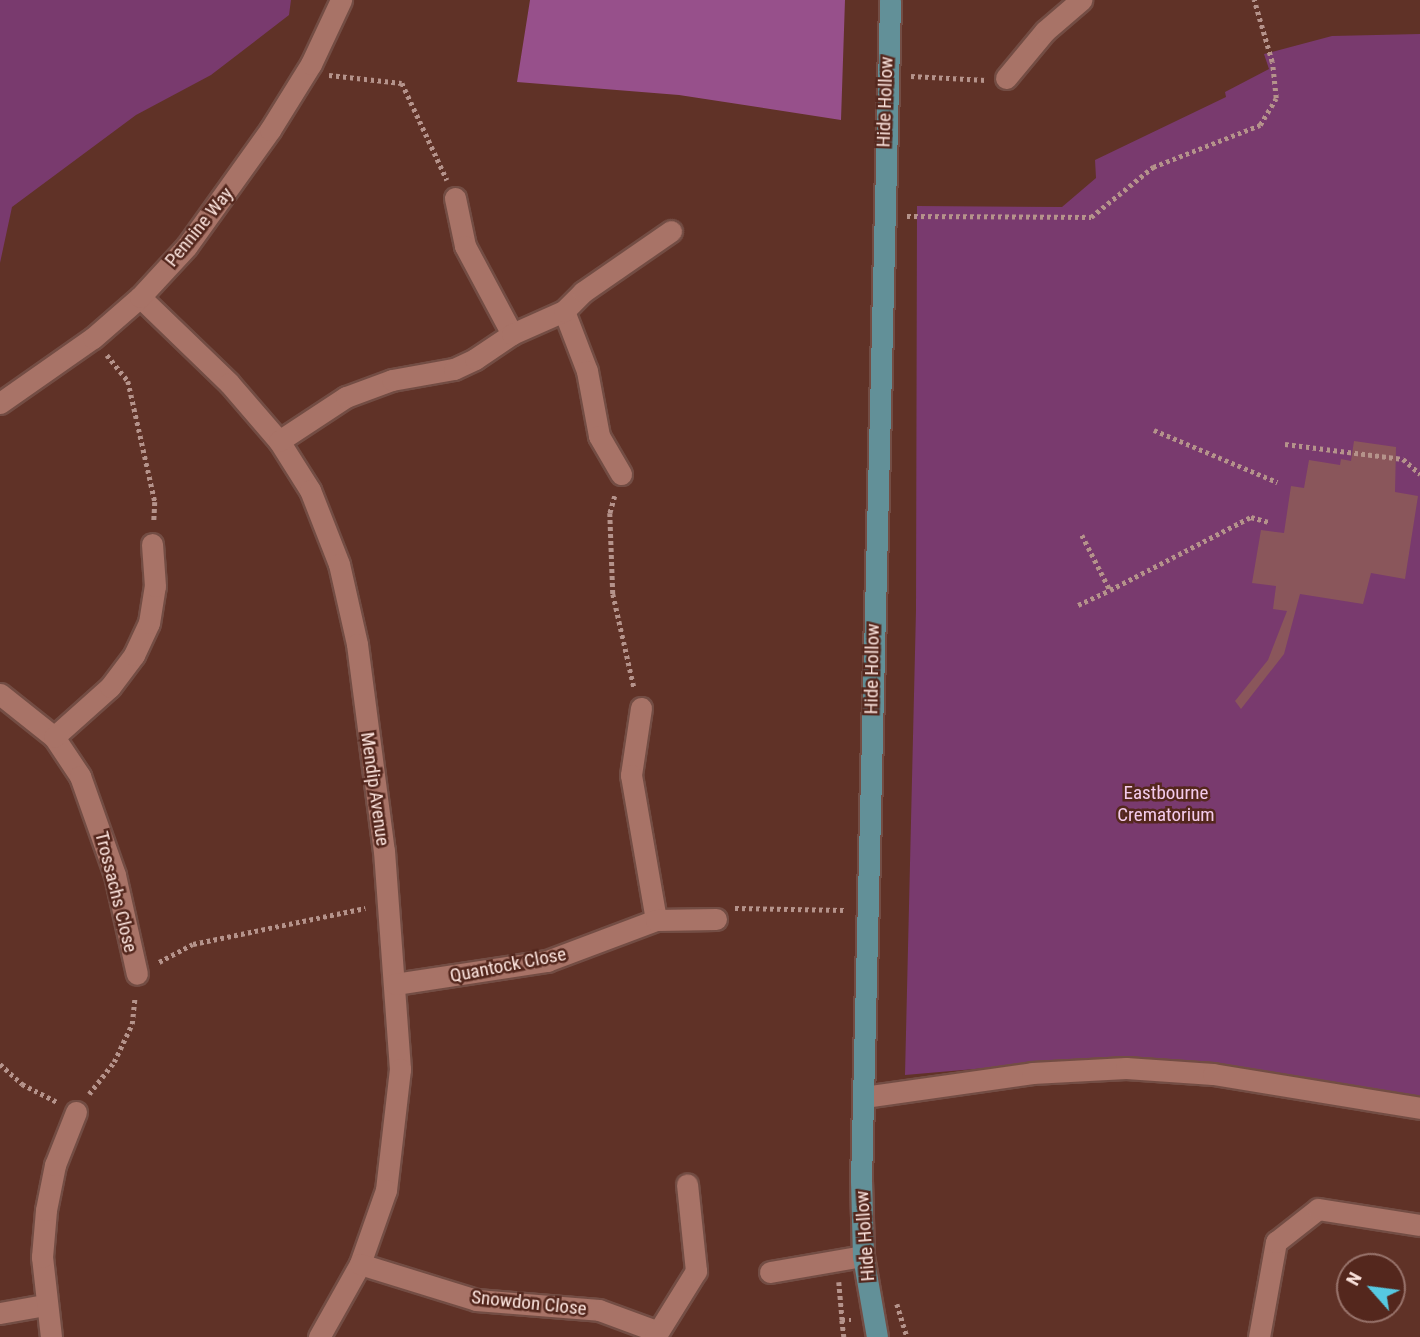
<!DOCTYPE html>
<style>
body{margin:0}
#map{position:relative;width:1420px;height:1337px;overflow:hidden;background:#603227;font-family:"Roboto Condensed",sans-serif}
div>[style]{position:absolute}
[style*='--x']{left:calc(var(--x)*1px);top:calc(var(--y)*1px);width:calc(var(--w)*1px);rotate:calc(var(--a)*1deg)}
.green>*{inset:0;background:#793a6e}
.forest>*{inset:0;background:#97508b}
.building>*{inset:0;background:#8a565b}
.path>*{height:4.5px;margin-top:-2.25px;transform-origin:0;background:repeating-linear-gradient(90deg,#b5938b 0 3.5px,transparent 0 7px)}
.roads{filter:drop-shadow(2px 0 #734d44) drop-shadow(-2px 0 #734d44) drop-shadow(0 2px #734d44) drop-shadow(0 -2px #734d44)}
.minor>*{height:21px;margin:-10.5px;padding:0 10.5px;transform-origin:10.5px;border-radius:10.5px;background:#a87367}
.major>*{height:21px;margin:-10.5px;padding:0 10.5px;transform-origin:10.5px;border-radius:10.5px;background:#629098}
span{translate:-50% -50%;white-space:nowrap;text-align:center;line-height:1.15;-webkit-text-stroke:5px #54271d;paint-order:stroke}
.street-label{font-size:19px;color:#fde5df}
.park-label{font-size:19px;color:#f4cbeb}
.north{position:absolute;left:1336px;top:1253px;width:70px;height:70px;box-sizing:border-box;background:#54271d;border:2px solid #98736b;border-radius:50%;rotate:298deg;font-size:19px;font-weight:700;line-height:28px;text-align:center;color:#fde5df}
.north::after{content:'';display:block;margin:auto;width:24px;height:32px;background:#56c9e1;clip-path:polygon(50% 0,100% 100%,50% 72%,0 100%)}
</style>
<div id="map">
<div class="green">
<i style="clip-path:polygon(0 0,291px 0,289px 15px,211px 75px,136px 115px,12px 207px,0 263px)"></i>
<i style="clip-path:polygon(1420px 34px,1420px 1100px,1223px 1064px,1115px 1057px,905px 1075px,916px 610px,917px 206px,1062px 207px,1096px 178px,1095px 160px,1226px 97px,1225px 92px,1269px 69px,1264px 54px,1332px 36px)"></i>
</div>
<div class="forest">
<i style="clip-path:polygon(530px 0,845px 0,841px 120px,679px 95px,517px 82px)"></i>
</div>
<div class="building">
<i style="clip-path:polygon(1354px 441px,1396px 447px,1395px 492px,1418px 496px,1405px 579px,1371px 573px,1363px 604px,1300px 594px,1284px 654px,1241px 709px,1235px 701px,1268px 660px,1287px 611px,1273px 609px,1276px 586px,1252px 583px,1261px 530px,1284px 533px,1291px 486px,1304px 488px,1309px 460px,1340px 465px,1341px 459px,1351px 461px)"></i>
</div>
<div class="path">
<i style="--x:329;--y:75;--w:73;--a:6.3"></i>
<i style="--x:402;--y:83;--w:107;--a:65.1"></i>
<i style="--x:911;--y:76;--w:75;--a:3.1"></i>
<i style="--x:907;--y:216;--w:184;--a:0.3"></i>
<i style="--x:1091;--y:217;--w:80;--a:-38.9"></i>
<i style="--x:1153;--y:167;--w:115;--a:-21.4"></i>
<i style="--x:1260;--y:125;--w:31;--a:-59"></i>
<i style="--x:1276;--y:98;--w:36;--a:-96"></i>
<i style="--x:1272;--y:62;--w:65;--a:-106.2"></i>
<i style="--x:107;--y:355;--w:33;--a:51"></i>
<i style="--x:128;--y:381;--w:124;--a:77.4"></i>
<i style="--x:155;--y:502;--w:19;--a:93"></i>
<i style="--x:1154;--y:430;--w:134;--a:22.9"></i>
<i style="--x:1285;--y:444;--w:119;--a:7.2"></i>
<i style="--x:1403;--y:459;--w:23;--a:41"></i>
<i style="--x:615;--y:496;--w:18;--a:106"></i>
<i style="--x:610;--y:513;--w:81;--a:87.9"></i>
<i style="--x:613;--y:594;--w:95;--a:77.3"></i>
<i style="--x:1082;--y:535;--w:62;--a:63"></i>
<i style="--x:1110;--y:590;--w:159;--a:-27.4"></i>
<i style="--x:1251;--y:517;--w:18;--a:16"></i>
<i style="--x:1078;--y:605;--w:35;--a:-25"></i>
<i style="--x:735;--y:908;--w:110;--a:1"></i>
<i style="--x:159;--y:962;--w:38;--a:-28"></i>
<i style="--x:193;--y:944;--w:176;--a:-11.8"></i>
<i style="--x:0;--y:1064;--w:30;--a:42"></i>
<i style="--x:22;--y:1084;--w:39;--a:27"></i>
<i style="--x:89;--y:1094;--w:41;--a:-52"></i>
<i style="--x:114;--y:1062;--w:42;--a:-64.7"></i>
<i style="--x:132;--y:1024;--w:27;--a:-84"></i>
<i style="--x:839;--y:1282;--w:38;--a:85"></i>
<i style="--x:842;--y:1320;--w:9;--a:0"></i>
<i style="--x:897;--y:1304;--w:34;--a:73"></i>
<i style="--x:842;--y:1320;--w:17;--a:83"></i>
</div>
<div class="roads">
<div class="minor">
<i style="--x:1006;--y:78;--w:61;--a:-50.3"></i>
<i style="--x:1045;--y:31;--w:48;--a:-40.7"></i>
<i style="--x:455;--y:198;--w:49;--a:78.2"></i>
<i style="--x:465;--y:246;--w:100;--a:61.9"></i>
<i style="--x:140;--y:297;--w:124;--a:44"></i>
<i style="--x:229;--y:383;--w:77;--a:49.2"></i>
<i style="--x:279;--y:441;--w:58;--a:57.7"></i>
<i style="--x:310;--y:490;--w:79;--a:68.6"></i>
<i style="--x:339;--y:564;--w:82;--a:77.3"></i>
<i style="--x:357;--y:644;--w:209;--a:82.6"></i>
<i style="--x:384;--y:851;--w:219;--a:85.8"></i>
<i style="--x:400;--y:1069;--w:122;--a:96.6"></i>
<i style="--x:386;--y:1190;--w:78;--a:109.4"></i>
<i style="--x:360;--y:1264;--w:84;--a:119.3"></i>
<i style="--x:564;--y:311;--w:64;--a:69"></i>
<i style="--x:587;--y:371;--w:66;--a:79.5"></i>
<i style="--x:599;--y:436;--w:44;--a:59.9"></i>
<i style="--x:0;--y:403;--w:113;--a:-35"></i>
<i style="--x:93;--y:338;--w:62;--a:-41.1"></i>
<i style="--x:140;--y:297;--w:69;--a:-47.3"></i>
<i style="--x:187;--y:246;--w:143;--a:-54.4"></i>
<i style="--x:270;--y:130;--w:78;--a:-58.2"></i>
<i style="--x:311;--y:64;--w:71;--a:-64.9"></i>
<i style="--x:279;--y:441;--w:80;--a:-33.3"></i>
<i style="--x:346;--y:397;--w:49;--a:-20.3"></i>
<i style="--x:392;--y:380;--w:63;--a:-10.1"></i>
<i style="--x:454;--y:369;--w:23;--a:-25"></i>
<i style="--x:475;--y:359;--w:45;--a:-34"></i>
<i style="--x:512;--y:334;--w:57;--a:-23.9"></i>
<i style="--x:564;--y:311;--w:27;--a:-45"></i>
<i style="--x:583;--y:292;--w:107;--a:-34.7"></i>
<i style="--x:0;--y:694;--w:69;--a:38.5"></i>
<i style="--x:54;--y:737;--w:47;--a:56.3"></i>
<i style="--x:80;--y:776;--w:105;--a:70.5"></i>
<i style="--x:115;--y:875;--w:101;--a:77.5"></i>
<i style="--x:641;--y:708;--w:68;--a:98.5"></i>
<i style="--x:631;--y:775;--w:147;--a:80.2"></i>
<i style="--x:54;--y:737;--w:75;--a:-41.8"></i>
<i style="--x:110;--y:687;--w:40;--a:-53"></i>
<i style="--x:134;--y:655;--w:35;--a:-65"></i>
<i style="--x:149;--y:623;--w:37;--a:-81"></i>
<i style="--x:155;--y:586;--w:42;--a:-94.1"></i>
<i style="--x:395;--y:984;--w:154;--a:-8.6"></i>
<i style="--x:547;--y:961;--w:116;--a:-20.6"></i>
<i style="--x:656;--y:920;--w:60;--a:-1"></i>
<i style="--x:864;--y:1097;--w:170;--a:-8.1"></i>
<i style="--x:1032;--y:1073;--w:94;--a:-3"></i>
<i style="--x:1126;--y:1068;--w:87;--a:3.9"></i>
<i style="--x:1213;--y:1074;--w:210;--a:9.3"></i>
<i style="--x:360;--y:1264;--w:121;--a:17.2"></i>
<i style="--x:476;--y:1300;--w:123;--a:4.6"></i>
<i style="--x:599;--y:1310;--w:61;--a:20.2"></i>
<i style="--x:770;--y:1272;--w:94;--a:-9.8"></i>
<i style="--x:0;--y:1313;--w:46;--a:-10.1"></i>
<i style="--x:51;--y:1337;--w:81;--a:-96.4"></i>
<i style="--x:42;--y:1257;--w:47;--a:-85.1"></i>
<i style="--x:46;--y:1210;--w:46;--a:-78.7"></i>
<i style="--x:55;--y:1165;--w:57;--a:-68.4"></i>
<i style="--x:655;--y:1337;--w:78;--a:-58.2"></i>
<i style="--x:696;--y:1271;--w:87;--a:-95.9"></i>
<i style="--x:1259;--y:1337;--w:97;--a:-79.9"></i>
<i style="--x:1276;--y:1242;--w:53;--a:-38.2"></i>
<i style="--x:1318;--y:1209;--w:103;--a:8.9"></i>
</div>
<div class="major">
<i style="--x:877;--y:1337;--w:82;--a:-99.8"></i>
<i style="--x:863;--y:1256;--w:75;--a:-91.5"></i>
<i style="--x:861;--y:1181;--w:1181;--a:-88.59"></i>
</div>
</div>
<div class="street-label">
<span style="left:885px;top:102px;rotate:-88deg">Hide Hollow</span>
<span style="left:199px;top:227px;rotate:-51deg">Pennine Way</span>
<span style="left:872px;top:669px;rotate:-89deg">Hide Hollow</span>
<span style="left:375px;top:789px;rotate:82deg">Mendip Avenue</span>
<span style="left:116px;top:892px;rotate:76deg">Trossachs Close</span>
<span style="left:508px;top:965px;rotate:-11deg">Quantock Close</span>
<span style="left:865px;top:1236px;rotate:-94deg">Hide Hollow</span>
<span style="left:529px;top:1303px;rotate:6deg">Snowdon Close</span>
</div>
<div class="park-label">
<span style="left:1166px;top:804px">Eastbourne<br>Crematorium</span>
</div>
<div class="north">N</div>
</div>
